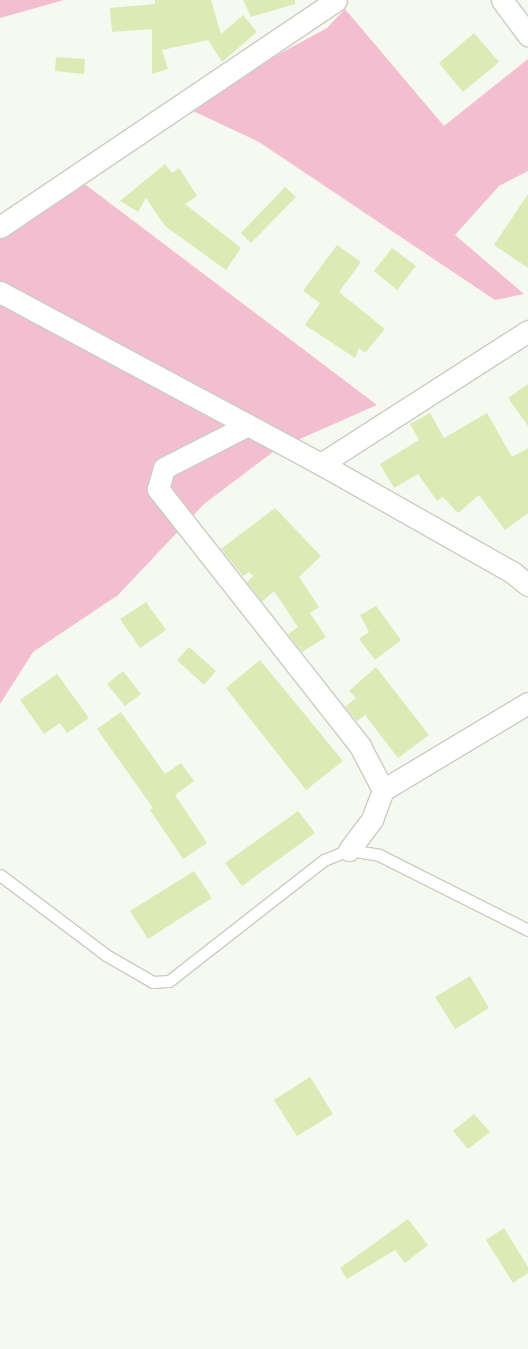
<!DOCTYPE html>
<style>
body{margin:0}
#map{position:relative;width:528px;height:1349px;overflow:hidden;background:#f6f9ef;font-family:"PT Sans",sans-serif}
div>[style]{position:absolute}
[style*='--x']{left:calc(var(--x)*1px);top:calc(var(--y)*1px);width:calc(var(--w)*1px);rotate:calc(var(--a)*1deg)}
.green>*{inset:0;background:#f3bfd0}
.building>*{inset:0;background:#dceab6}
.roads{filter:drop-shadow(1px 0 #cacdc3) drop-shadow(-1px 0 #cacdc3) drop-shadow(0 1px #cacdc3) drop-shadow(0 -1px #cacdc3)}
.service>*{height:11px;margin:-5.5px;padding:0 5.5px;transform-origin:5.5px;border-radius:5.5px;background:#fff}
.minor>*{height:21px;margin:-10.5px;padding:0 10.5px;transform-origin:10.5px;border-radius:10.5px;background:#fff}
span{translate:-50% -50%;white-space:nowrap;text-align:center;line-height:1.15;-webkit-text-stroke:4px #fff;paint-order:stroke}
</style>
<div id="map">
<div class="green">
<i style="clip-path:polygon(0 0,64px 0,0 18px)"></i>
<i style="clip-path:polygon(345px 9px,444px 126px,528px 59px,528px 171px,499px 186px,455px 235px,524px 294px,495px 300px,259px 142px,191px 110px,239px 76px,327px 28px)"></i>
<i style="clip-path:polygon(78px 179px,377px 405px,277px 449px,204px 504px,118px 595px,33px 652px,0 704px,0 227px)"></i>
</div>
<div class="building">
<i style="clip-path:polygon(155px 0,211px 0,221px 34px,243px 15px,257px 32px,222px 62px,208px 40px,162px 50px,168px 69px,152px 74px,152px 29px,112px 32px,110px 8px,155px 4px)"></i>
<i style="clip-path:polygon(243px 0,295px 0,295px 4px,251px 17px)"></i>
<i style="clip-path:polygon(474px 33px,499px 62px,463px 92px,439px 63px)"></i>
<i style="clip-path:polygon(56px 57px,85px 59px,84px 74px,55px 71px)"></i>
<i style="clip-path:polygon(165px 164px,172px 173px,179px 168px,197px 196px,185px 204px,241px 248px,226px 270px,165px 226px,146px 198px,138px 212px,120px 201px)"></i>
<i style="clip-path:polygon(285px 187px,296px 197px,251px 243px,241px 233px)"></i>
<i style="clip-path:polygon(528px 194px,528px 268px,494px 245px)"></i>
<i style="clip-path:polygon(337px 245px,361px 262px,339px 292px,385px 329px,365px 353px,359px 348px,355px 358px,305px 325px,320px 303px,303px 291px)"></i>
<i style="clip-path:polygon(392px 248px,416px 266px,397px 290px,374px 271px)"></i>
<i style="clip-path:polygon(528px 384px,528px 426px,508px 398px)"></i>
<i style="clip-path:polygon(430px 413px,444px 438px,487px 413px,512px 457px,528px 448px,528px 513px,505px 530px,479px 495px,458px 513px,443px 497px,437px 501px,418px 474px,394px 488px,380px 464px,419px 440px,410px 424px)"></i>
<i style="clip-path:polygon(275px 508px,321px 556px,299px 577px,319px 607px,310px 613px,326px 637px,302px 652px,288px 634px,298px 627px,274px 591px,262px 602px,247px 582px,253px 576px,249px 572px,243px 576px,221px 549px)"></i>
<i style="clip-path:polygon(146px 602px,166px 630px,140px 648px,120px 619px)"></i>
<i style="clip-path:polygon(376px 606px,401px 640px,375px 660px,359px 639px,369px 632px,360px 615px)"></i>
<i style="clip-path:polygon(189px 647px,216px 671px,204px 685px,177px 660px)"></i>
<i style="clip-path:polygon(260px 660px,343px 761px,306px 790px,226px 688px)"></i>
<i style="clip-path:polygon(376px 667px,429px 735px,398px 758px,365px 715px,357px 721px,345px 707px,356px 698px,349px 691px)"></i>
<i style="clip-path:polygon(123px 671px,141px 694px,125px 706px,107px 684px)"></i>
<i style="clip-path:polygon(57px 674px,89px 718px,67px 733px,60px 723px,44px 734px,20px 700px)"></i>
<i style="clip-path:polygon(121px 712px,165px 774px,181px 763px,194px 781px,175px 795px,207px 843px,183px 859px,150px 810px,153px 808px,97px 729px)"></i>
<i style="clip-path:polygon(298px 811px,315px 833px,242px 886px,225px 863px)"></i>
<i style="clip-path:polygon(194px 871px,212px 898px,148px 939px,130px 911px)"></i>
<i style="clip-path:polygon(470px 976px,489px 1008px,455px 1029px,435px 997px)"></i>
<i style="clip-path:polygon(310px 1077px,333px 1114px,297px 1136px,274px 1100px)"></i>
<i style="clip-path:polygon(474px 1114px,490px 1132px,468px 1149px,453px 1131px)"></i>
<i style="clip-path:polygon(408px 1219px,428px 1245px,405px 1263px,395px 1250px,347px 1279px,340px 1268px)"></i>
<i style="clip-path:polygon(504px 1228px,528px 1267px,528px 1273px,513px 1283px,486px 1240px)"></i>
</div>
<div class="roads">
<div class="service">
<i style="--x:0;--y:875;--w:133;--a:37"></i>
<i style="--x:106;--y:955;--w:54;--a:29.9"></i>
<i style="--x:153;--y:982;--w:16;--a:-4"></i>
<i style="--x:169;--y:981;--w:197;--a:-38"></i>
<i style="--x:324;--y:860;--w:27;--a:-22"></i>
<i style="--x:349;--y:850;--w:30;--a:9"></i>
<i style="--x:379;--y:855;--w:167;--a:26.7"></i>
</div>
<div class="minor">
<i style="--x:502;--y:0;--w:44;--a:53.4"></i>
<i style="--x:0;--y:227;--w:405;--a:-34"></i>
<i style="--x:0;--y:292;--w:364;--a:28.2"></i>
<i style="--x:321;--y:464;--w:219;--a:29.5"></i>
<i style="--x:512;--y:572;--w:21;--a:39"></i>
<i style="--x:248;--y:425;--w:94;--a:152.9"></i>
<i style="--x:164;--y:468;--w:22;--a:106"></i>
<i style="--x:158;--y:489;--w:327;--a:51.8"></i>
<i style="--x:360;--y:746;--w:50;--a:62.4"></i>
<i style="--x:321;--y:464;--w:246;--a:-32.7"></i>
<i style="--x:349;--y:850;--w:39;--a:-53"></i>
<i style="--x:372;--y:819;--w:31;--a:-69"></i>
<i style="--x:383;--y:790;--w:169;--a:-31"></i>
</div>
</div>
</div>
